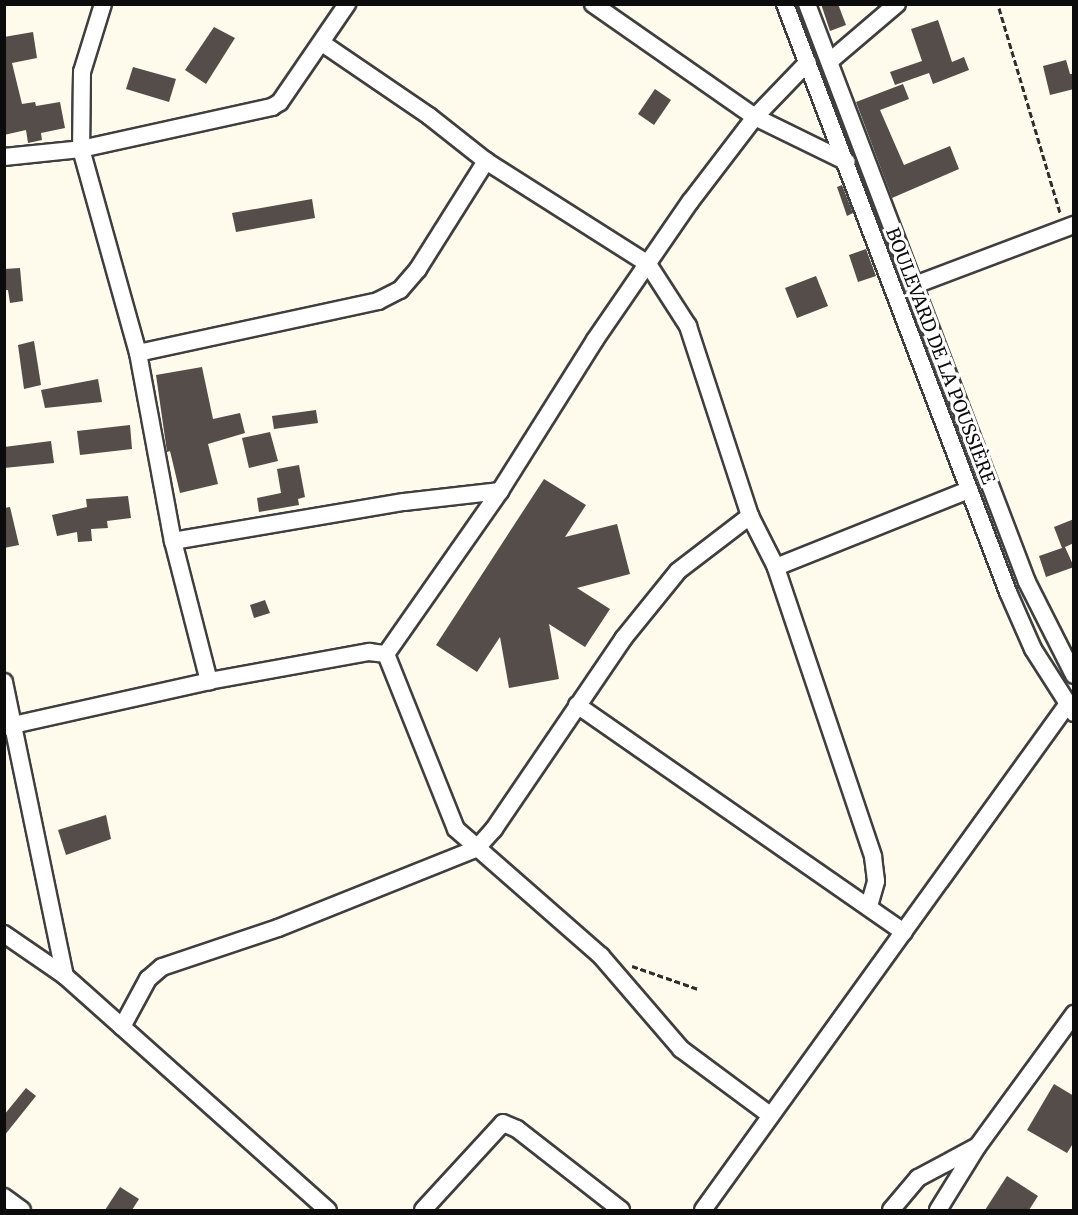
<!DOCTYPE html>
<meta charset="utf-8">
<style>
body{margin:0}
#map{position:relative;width:1078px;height:1215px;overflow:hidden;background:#fefaec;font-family:Merriweather,serif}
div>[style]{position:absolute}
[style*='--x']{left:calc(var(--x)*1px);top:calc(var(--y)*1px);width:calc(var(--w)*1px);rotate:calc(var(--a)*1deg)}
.building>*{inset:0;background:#544d49}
.path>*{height:3px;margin-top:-1.5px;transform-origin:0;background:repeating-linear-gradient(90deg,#2e2e2e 0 6px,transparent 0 9px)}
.roads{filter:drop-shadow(2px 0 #3f3f3f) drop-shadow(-2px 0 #3f3f3f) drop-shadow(0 2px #3f3f3f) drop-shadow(0 -2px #3f3f3f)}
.minor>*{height:16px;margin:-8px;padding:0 8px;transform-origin:8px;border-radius:8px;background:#fff}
span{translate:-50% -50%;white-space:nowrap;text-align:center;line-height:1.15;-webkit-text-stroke:6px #fff;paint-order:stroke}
.street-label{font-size:18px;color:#0c0c0c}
.frame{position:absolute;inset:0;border:6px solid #0c0c0c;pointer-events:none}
</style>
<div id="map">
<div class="building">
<i style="clip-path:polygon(821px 4px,838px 4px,846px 25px,830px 31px)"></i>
<i style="clip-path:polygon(938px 20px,952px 62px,964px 57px,969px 70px,933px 84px,929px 73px,895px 85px,890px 72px,922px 61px,911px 29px)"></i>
<i style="clip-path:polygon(214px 27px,235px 38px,206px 84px,185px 70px)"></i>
<i style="clip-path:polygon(33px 32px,37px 58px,12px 63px,22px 104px,35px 102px,36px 106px,60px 102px,65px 128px,41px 133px,42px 140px,28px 143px,26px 130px,4px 135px,4px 37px)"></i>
<i style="clip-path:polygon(1066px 60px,1070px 74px,1074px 74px,1074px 89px,1050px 95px,1043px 66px)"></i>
<i style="clip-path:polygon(133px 67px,176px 79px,169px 102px,126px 89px)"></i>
<i style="clip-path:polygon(903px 84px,909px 99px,880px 110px,904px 165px,950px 146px,959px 169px,892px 198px,856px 102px)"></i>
<i style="clip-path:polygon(655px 89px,671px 100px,654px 125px,638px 114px)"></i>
<i style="clip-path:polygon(842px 185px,853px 213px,847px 216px,837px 187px)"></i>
<i style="clip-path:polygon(312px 199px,315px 218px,236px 232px,232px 213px)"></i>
<i style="clip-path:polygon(866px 249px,876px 276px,858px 282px,849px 255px)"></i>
<i style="clip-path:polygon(20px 268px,23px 301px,10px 303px,8px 290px,4px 290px,4px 269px)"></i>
<i style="clip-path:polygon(816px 276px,828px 306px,797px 318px,785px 288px)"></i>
<i style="clip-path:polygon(34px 341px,41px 385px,24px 389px,18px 345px)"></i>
<i style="clip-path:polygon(202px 367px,213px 419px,240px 413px,245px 433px,208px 444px,218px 484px,180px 493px,170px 451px,167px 452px,156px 375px)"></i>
<i style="clip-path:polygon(98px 379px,102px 402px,45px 408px,41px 390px)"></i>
<i style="clip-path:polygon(316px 410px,318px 423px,274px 429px,272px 416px)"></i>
<i style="clip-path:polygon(130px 425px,132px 449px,80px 455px,77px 431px)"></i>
<i style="clip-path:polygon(270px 432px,278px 461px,249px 468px,242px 438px)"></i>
<i style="clip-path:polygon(51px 441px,54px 463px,4px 468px,4px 447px)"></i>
<i style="clip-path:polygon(299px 465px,305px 497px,298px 499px,299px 505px,259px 512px,257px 498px,281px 493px,277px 469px)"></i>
<i style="clip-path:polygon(544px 479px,586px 505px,565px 537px,617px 524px,630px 574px,577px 588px,610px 609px,585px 647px,549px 624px,559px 679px,509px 688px,500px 637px,477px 672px,436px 645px)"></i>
<i style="clip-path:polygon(128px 496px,131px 518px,107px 521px,108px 528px,91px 529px,92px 541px,78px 542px,77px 532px,57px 536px,52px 515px,87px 507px,86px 499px)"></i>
<i style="clip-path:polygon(10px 507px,19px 545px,4px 548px,4px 508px)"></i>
<i style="clip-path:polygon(1074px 519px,1074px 543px,1065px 547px,1074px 567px,1046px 577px,1039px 556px,1062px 548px,1054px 527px)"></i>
<i style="clip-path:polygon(265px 600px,270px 613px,254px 618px,250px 605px)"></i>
<i style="clip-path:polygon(106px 815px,111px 839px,66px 855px,58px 830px)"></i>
<i style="clip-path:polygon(1054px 1084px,1074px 1096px,1074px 1142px,1067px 1153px,1027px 1130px)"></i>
<i style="clip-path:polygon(26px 1088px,36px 1096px,4px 1136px,4px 1115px)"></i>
<i style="clip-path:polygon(1007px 1176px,1038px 1196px,1029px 1210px,985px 1210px)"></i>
<i style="clip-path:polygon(120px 1187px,139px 1199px,132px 1210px,105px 1210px)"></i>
</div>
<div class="path">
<i style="--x:999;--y:8;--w:214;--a:73.4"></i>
<i style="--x:632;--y:966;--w:70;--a:19.2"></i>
</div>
<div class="roads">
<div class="minor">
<i style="--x:103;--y:4;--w:71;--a:107.2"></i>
<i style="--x:82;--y:72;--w:77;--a:90.7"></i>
<i style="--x:81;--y:149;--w:212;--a:74.4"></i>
<i style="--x:138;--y:353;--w:191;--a:79.5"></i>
<i style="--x:173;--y:541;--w:145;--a:75.6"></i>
<i style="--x:593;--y:4;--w:198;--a:34.9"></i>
<i style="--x:755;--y:117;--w:102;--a:26.1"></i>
<i style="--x:785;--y:4;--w:629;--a:69.23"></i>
<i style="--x:1008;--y:592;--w:62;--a:66.3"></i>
<i style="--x:1033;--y:649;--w:76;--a:57.4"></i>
<i style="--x:807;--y:4;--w:618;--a:69.16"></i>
<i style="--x:1027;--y:582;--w:104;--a:63.2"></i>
<i style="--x:322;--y:43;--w:130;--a:34.3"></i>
<i style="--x:429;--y:116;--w:73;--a:38.3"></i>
<i style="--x:486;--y:161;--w:192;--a:32.4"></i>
<i style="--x:648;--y:264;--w:74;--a:57.2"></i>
<i style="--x:688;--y:326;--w:200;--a:71.9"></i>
<i style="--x:830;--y:61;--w:88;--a:-40.4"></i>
<i style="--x:4;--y:157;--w:77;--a:-5.9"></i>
<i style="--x:81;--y:149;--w:196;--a:-12.4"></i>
<i style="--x:272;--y:107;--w:9;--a:-32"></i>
<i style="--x:280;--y:102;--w:119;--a:-55.6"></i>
<i style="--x:915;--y:285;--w:170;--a:-20.7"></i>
<i style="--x:138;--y:353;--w:246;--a:-12.2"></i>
<i style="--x:378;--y:301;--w:25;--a:-27"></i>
<i style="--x:400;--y:290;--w:28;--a:-49"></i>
<i style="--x:418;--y:269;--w:128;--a:-57.8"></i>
<i style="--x:173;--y:541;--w:234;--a:-9.6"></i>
<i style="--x:404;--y:502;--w:97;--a:-6.5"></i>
<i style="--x:386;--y:654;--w:188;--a:68.2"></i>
<i style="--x:456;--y:829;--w:193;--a:41.2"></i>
<i style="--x:601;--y:956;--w:123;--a:49.3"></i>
<i style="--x:681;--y:1049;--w:111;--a:36.6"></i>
<i style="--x:4;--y:682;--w:300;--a:78.3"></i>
<i style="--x:65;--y:976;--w:352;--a:41.7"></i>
<i style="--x:577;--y:705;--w:398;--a:34.8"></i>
<i style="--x:4;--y:727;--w:210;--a:-12.6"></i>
<i style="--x:209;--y:681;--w:163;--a:-10.3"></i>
<i style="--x:369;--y:652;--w:17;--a:7"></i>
<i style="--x:386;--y:654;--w:199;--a:-55"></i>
<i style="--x:500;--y:491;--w:178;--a:-57.8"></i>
<i style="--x:595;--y:340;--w:168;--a:-55.5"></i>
<i style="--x:690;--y:202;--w:107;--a:-52.6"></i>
<i style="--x:755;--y:117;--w:76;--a:-46.1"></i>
<i style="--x:869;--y:906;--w:26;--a:-74"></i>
<i style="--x:876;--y:881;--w:25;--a:-97"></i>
<i style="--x:873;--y:856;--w:305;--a:-108.6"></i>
<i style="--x:776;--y:567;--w:208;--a:-21.8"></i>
<i style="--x:4;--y:934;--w:74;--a:34.5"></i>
<i style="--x:122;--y:1027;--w:55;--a:-61.6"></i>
<i style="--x:148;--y:979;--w:18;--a:-41"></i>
<i style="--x:162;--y:967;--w:122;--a:-18.6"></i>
<i style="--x:278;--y:928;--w:213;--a:-21.8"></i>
<i style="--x:476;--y:849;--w:27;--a:-48"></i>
<i style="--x:494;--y:829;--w:230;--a:-55.8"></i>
<i style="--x:623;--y:639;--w:87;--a:-51"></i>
<i style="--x:678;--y:571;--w:91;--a:-37.4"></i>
<i style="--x:750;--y:516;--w:57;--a:63"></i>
<i style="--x:4;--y:1197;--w:22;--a:36"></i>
<i style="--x:423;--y:1210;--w:118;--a:-47.4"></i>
<i style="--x:503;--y:1123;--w:15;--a:23"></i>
<i style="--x:517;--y:1129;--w:132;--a:37.9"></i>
<i style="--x:703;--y:1210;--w:623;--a:-54.22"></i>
<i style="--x:891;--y:1210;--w:42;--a:-49.8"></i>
<i style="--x:918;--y:1178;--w:66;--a:-28.1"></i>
<i style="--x:938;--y:1210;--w:74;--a:-58.2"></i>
<i style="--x:977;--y:1147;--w:165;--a:-53.9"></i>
</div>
</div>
<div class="street-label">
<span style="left:940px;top:356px;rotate:69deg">BOULEVARD DE LA POUSSIÈRE</span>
</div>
<div class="frame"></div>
</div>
